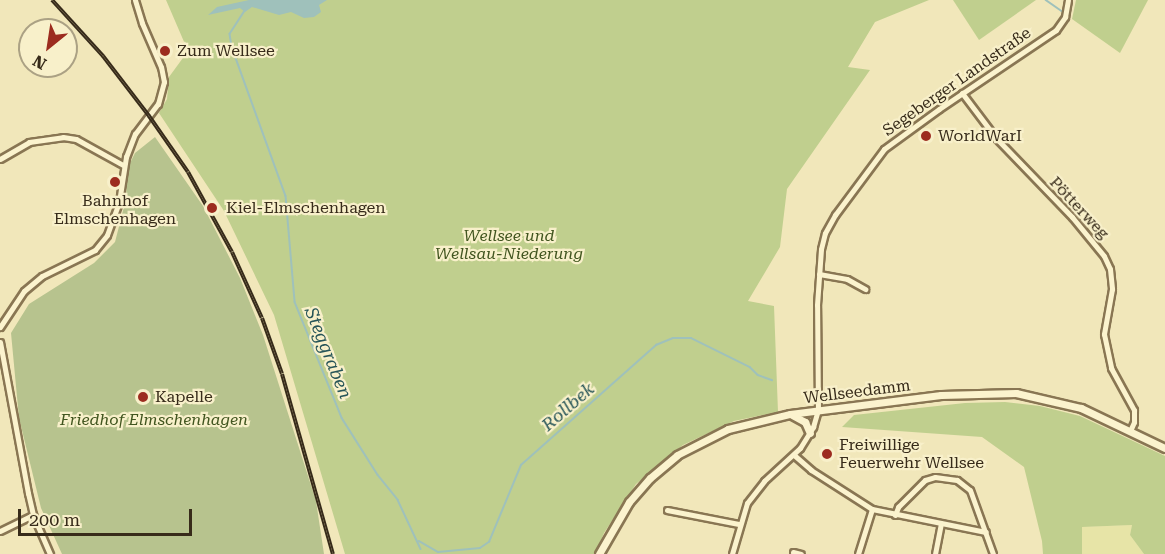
<!DOCTYPE html>
<meta charset="utf-8">
<style>
body{margin:0}
#map{position:relative;width:1165px;height:554px;overflow:hidden;background:#f1e7ba;font-family:"Roboto Serif",serif}
div>[style]{position:absolute}
[style*='--x']{left:calc(var(--x)*1px);top:calc(var(--y)*1px);width:calc(var(--w)*1px);rotate:calc(var(--a)*1deg)}
.farmland>*{inset:0;background:#e7e4a7}
.green>*{inset:0;background:#c0cf8e}
.cemetery>*{inset:0;background:#b7c38e}
.water>*{inset:0;background:#9fc1bb}
.stream>*{height:1.5px;margin:-0.75px;padding:0 0.75px;transform-origin:0.75px;border-radius:0.75px;background:#9fc1bb}
.roads{filter:drop-shadow(2px 0 #897653) drop-shadow(-2px 0 #897653) drop-shadow(0 2px #897653) drop-shadow(0 -2px #897653)}
.minor>*{height:5px;margin:-2.5px;padding:0 2.5px;transform-origin:2.5px;border-radius:2.5px;background:#fbf3ce}
.secondary>*{height:7px;margin:-3.5px;padding:0 3.5px;transform-origin:3.5px;border-radius:3.5px;background:#fbf3ce}
.rail>*{height:4px;margin-top:-2px;transform-origin:0;background:repeating-linear-gradient(90deg,#f8f0ca 0 4.5px,#372b1a 0 9px);box-sizing:border-box;border-block:2px solid #372b1a}
.dots>*{width:16px;height:16px;translate:-50% -50%;box-sizing:border-box;border:3px solid #f8f0ca;border-radius:50%}
span{translate:-50% -50%;white-space:nowrap;text-align:center;line-height:1.15;-webkit-text-stroke:4.5px #f8f0ca;paint-order:stroke}
.poi-label{font-size:16px;color:#372b1a}
.left{translate:0 -50%;text-align:left}
.street-label{font-size:16px;color:#372b1a}
.park-label{font-size:16px;color:#41551f;font-style:italic}
.water-label{font-size:18px;color:#275558;font-style:italic}
.north{position:absolute;left:18px;top:18px;width:60px;height:60px;box-sizing:border-box;background:#f8f0ca;border:2px solid #aba184;border-radius:50%;rotate:210deg;font-size:16px;font-weight:700;line-height:24px;text-align:center;color:#372b1a}
.north::after{content:'';display:block;margin:auto;width:21px;height:27px;background:#9c2c1f;clip-path:polygon(50% 0,100% 100%,50% 72%,0 100%)}
.scale{position:absolute;left:18px;top:509px;width:174px;height:27px;box-sizing:border-box;border:3px solid #372b1a;border-top:0;padding-left:8px;font-size:18px;line-height:21px;white-space:nowrap;color:#372b1a;-webkit-text-stroke:4px #f8f0ca;paint-order:stroke}
</style>
<div id="map">
<div class="farmland">
<i style="clip-path:polygon(1132px 525px,1130px 535px,1144px 554px,1082px 554px,1082px 527px)"></i>
</div>
<div class="green">
<i style="clip-path:polygon(166px 0,929px 0,875px 22px,848px 67px,870px 70px,787px 189px,780px 247px,748px 301px,774px 306px,778px 412px,734px 421px,683px 445px,636px 484px,604px 533px,595px 554px,345px 554px,274px 315px,224px 211px,159px 113px,167px 99px,169px 77px,188px 51px)"></i>
<i style="clip-path:polygon(953px 0,1036px 0,979px 40px)"></i>
<i style="clip-path:polygon(1076px 0,1148px 0,1120px 53px,1072px 19px)"></i>
<i style="clip-path:polygon(1005px 402px,1040px 406px,1080px 416px,1165px 456px,1165px 554px,1144px 554px,1130px 535px,1132px 525px,1082px 527px,1082px 554px,1043px 554px,1042px 541px,1024px 467px,982px 437px,842px 427px,854px 415px,965px 403px)"></i>
</div>
<div class="cemetery">
<i style="clip-path:polygon(155px 137px,203px 206px,240px 278px,263px 335px,316px 501px,324px 554px,62px 554px,41px 508px,19px 418px,11px 333px,29px 304px,94px 263px,115px 242px,125px 203px,129px 165px,135px 153px)"></i>
</div>
<div class="water">
<i style="clip-path:polygon(249px 0,327px 0,319px 5px,321px 12px,314px 17px,304px 18px,291px 12px,279px 15px,252px 7px,245px 12px,240px 8px,208px 15px,217px 7px)"></i>
</div>
<div class="stream">
<i style="--x:1046;--y:0;--w:21;--a:35"></i>
<i style="--x:245;--y:11;--w:27;--a:123"></i>
<i style="--x:230;--y:34;--w:13;--a:81"></i>
<i style="--x:232;--y:47;--w:158;--a:70.1"></i>
<i style="--x:286;--y:196;--w:106;--a:85.1"></i>
<i style="--x:295;--y:302;--w:125;--a:67.9"></i>
<i style="--x:342;--y:418;--w:67;--a:57.7"></i>
<i style="--x:378;--y:475;--w:32;--a:51"></i>
<i style="--x:398;--y:500;--w:54;--a:64.9"></i>
<i style="--x:419;--y:541;--w:22;--a:30"></i>
<i style="--x:438;--y:552;--w:42;--a:-5.4"></i>
<i style="--x:480;--y:548;--w:11;--a:-34"></i>
<i style="--x:489;--y:542;--w:83;--a:-67.4"></i>
<i style="--x:521;--y:465;--w:181;--a:-41.6"></i>
<i style="--x:656;--y:345;--w:18;--a:-22"></i>
<i style="--x:673;--y:338;--w:18;--a:0"></i>
<i style="--x:691;--y:338;--w:66;--a:26.2"></i>
<i style="--x:750;--y:367;--w:11;--a:45"></i>
<i style="--x:758;--y:375;--w:15;--a:20"></i>
</div>
<div class="roads">
<div class="minor">
<i style="--x:962;--y:93;--w:56;--a:52.9"></i>
<i style="--x:996;--y:138;--w:110;--a:46.1"></i>
<i style="--x:1072;--y:217;--w:50;--a:50.6"></i>
<i style="--x:1104;--y:256;--w:14;--a:65"></i>
<i style="--x:1110;--y:269;--w:20;--a:84"></i>
<i style="--x:1112;--y:289;--w:46;--a:100.1"></i>
<i style="--x:1104;--y:334;--w:35;--a:78"></i>
<i style="--x:1111;--y:368;--w:48;--a:61.3"></i>
<i style="--x:1134;--y:410;--w:12;--a:90"></i>
<i style="--x:1134;--y:422;--w:10;--a:114"></i>
<i style="--x:0;--y:159;--w:34;--a:-30"></i>
<i style="--x:29;--y:142;--w:34;--a:-8"></i>
<i style="--x:63;--y:137;--w:13;--a:9"></i>
<i style="--x:76;--y:139;--w:54;--a:29"></i>
<i style="--x:819;--y:274;--w:28;--a:10"></i>
<i style="--x:847;--y:279;--w:21;--a:29"></i>
<i style="--x:0;--y:327;--w:43;--a:-56.3"></i>
<i style="--x:24;--y:291;--w:23;--a:-40"></i>
<i style="--x:42;--y:276;--w:59;--a:-26.1"></i>
<i style="--x:95;--y:250;--w:19;--a:-51"></i>
<i style="--x:107;--y:235;--w:35;--a:-70"></i>
<i style="--x:119;--y:202;--w:46;--a:-81.2"></i>
<i style="--x:126;--y:157;--w:25;--a:-69"></i>
<i style="--x:135;--y:134;--w:38;--a:-53"></i>
<i style="--x:158;--y:104;--w:23;--a:-75"></i>
<i style="--x:164;--y:82;--w:15;--a:-101"></i>
<i style="--x:161;--y:67;--w:48;--a:-113.4"></i>
<i style="--x:142;--y:23;--w:24;--a:-107"></i>
<i style="--x:0;--y:342;--w:154;--a:79.5"></i>
<i style="--x:28;--y:493;--w:23;--a:77"></i>
<i style="--x:33;--y:515;--w:43;--a:66.4"></i>
<i style="--x:794;--y:455;--w:23;--a:41"></i>
<i style="--x:811;--y:470;--w:72;--a:32.6"></i>
<i style="--x:872;--y:509;--w:116;--a:11.4"></i>
<i style="--x:667;--y:510;--w:73;--a:11"></i>
<i style="--x:895;--y:515;--w:9;--a:-69"></i>
<i style="--x:898;--y:507;--w:38;--a:-45"></i>
<i style="--x:925;--y:480;--w:10;--a:-17"></i>
<i style="--x:935;--y:477;--w:22;--a:8"></i>
<i style="--x:957;--y:480;--w:16;--a:38"></i>
<i style="--x:970;--y:490;--w:68;--a:70.2"></i>
<i style="--x:0;--y:531;--w:37;--a:-26"></i>
<i style="--x:793;--y:552;--w:8;--a:14"></i>
<i style="--x:732;--y:554;--w:53;--a:-73.6"></i>
<i style="--x:747;--y:503;--w:28;--a:-52"></i>
<i style="--x:764;--y:481;--w:49;--a:-42.5"></i>
<i style="--x:800;--y:448;--w:25;--a:-58"></i>
<i style="--x:813;--y:427;--w:18;--a:-74"></i>
<i style="--x:818;--y:410;--w:105;--a:-90.5"></i>
<i style="--x:817;--y:305;--w:56;--a:-85.9"></i>
<i style="--x:821;--y:249;--w:16;--a:-76"></i>
<i style="--x:825;--y:233;--w:21;--a:-61"></i>
<i style="--x:835;--y:215;--w:82;--a:-53.4"></i>
<i style="--x:884;--y:149;--w:68;--a:-36"></i>
<i style="--x:939;--y:109;--w:141;--a:-34"></i>
<i style="--x:1056;--y:30;--w:16;--a:-55"></i>
<i style="--x:1065;--y:17;--w:17;--a:-80"></i>
<i style="--x:858;--y:554;--w:47;--a:-72.7"></i>
<i style="--x:935;--y:554;--w:31;--a:-79"></i>
</div>
<div class="secondary">
<i style="--x:792;--y:415;--w:15;--a:28"></i>
<i style="--x:805;--y:422;--w:12;--a:66"></i>
<i style="--x:599;--y:554;--w:60;--a:-60"></i>
<i style="--x:629;--y:502;--w:32;--a:-49"></i>
<i style="--x:650;--y:478;--w:35;--a:-40"></i>
<i style="--x:677;--y:455;--w:57;--a:-27"></i>
<i style="--x:728;--y:429;--w:64;--a:-13.6"></i>
<i style="--x:790;--y:414;--w:152;--a:-7.2"></i>
<i style="--x:941;--y:395;--w:75;--a:-1.5"></i>
<i style="--x:1016;--y:393;--w:67;--a:13"></i>
<i style="--x:1081;--y:408;--w:93;--a:25.5"></i>
</div>
</div>
<div class="rail">
<i style="--x:52;--y:0;--w:76;--a:47.7"></i>
<i style="--x:103;--y:56;--w:76;--a:52.5"></i>
<i style="--x:149;--y:116;--w:68;--a:55.1"></i>
<i style="--x:188;--y:172;--w:91;--a:61.2"></i>
<i style="--x:232;--y:252;--w:72;--a:65.6"></i>
<i style="--x:262;--y:318;--w:59;--a:70.3"></i>
<i style="--x:282;--y:374;--w:187;--a:74.2"></i>
</div>
<div class="dots">
<i style="left:165px;top:51px;background:#9c2c1f"></i>
<i style="left:926px;top:136px;background:#9c2c1f"></i>
<i style="left:115px;top:182px;background:#9c2c1f"></i>
<i style="left:212px;top:208px;background:#9c2c1f"></i>
<i style="left:143px;top:397px;background:#9c2c1f"></i>
<i style="left:827px;top:454px;background:#9c2c1f"></i>
</div>
<div class="poi-label">
<span class="left" style="left:177px;top:51px">Zum Wellsee</span>
<span class="left" style="left:938px;top:136px">WorldWarI</span>
<span style="left:115px;top:210px">Bahnhof<br>Elmschenhagen</span>
<span class="left" style="left:226px;top:208px">Kiel-Elmschenhagen</span>
<span class="left" style="left:155px;top:397px">Kapelle</span>
<span class="left" style="left:839px;top:454px">Freiwillige<br>Feuerwehr Wellsee</span>
</div>
<div class="street-label">
<span style="left:957px;top:82px;rotate:-35deg">Segeberger Landstraße</span>
<span style="left:1079px;top:208px;rotate:47deg">Pötterweg</span>
<span style="left:857px;top:392px;rotate:-7deg">Wellseedamm</span>
</div>
<div class="park-label">
<span style="left:509px;top:245px">Wellsee und<br>Wellsau-Niederung</span>
<span style="left:154px;top:420px">Friedhof Elmschenhagen</span>
</div>
<div class="water-label">
<span style="left:328px;top:353px;rotate:68deg">Steggraben</span>
<span style="left:568px;top:407px;rotate:-41deg">Rollbek</span>
</div>
<div class="north">N</div>
<div class="scale">200 m</div>
</div>
